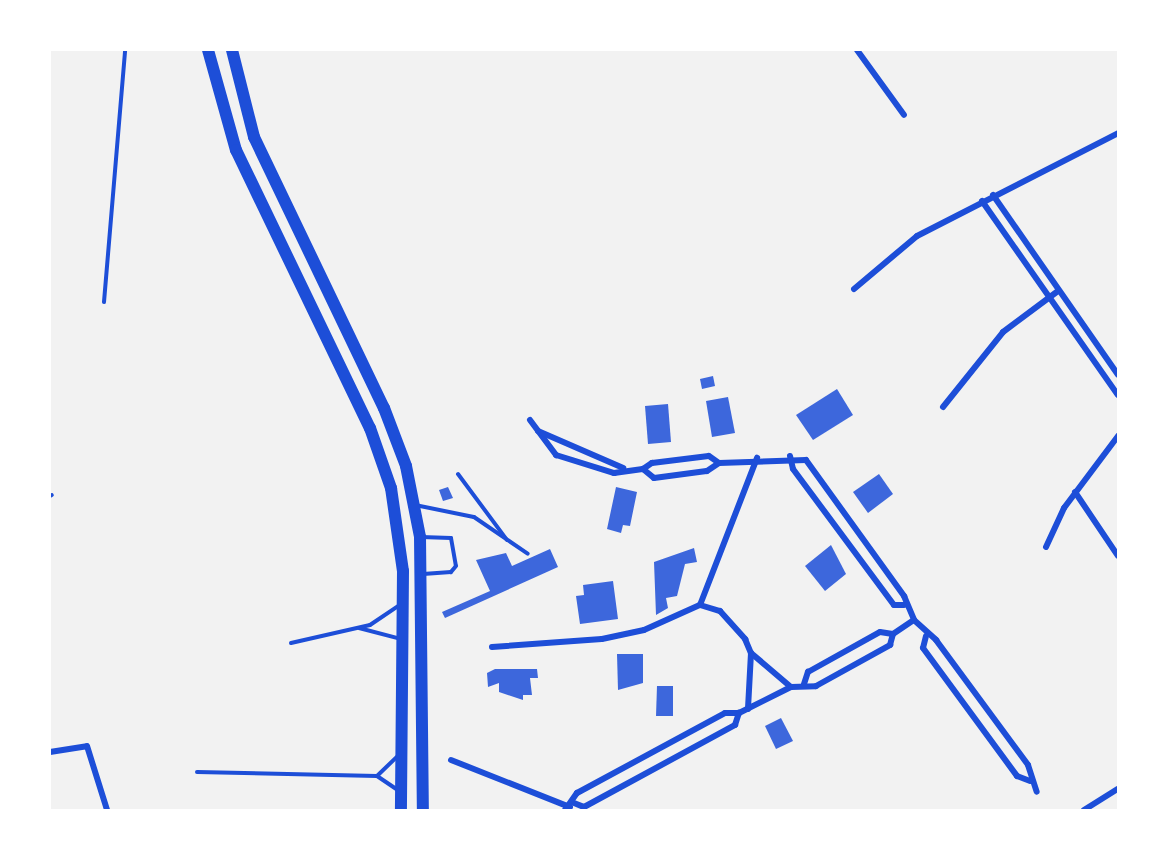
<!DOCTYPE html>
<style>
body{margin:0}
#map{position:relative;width:1168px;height:860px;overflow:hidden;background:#f2f2f2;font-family:Overpass,sans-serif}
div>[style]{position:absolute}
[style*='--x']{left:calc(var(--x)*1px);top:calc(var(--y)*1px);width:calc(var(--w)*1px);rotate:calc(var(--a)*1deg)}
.building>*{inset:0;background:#3d67dc}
.service>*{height:4px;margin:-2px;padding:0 2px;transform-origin:2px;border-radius:2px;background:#1d4ed8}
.minor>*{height:6px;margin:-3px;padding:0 3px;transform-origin:3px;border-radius:3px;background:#1d4ed8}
.trunk>*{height:12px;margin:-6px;padding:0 6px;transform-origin:6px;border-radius:6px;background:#1d4ed8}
span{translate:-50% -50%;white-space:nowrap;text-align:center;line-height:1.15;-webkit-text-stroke:6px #fff;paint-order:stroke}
.frame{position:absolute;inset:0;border:51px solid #fff;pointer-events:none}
</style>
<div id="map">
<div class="building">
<i style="clip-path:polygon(713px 376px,715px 386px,702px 389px,700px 379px)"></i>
<i style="clip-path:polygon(837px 389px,853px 415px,813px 440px,796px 415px)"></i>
<i style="clip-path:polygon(728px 397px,735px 433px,712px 437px,706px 401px)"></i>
<i style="clip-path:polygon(668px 404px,671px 442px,648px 444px,645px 406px)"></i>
<i style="clip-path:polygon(879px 474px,893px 494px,868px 513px,853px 492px)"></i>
<i style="clip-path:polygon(448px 487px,453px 498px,443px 501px,439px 490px)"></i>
<i style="clip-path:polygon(616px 487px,637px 492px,630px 526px,623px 525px,621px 533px,607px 529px)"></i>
<i style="clip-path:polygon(831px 545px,846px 574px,825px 591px,805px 566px)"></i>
<i style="clip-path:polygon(694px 548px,697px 562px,685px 564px,677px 596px,666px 598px,668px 608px,656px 615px,654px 562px)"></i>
<i style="clip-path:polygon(550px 549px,558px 567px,445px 618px,442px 612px,490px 591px,476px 560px,506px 553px,512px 566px)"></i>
<i style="clip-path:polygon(613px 581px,618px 619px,580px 624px,576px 596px,584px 595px,583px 585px)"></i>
<i style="clip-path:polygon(617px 654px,643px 654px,643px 683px,618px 690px)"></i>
<i style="clip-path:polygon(495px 669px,537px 669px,538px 678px,530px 678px,532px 695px,523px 695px,523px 700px,499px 692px,499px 683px,488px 687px,487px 673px)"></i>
<i style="clip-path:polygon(657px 686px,673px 686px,673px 716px,656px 716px)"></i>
<i style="clip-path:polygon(781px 718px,793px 741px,776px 749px,765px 726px)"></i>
</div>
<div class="service">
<i style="--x:104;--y:302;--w:253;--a:-85.2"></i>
<i style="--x:458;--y:474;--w:82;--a:53.4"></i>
<i style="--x:50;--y:496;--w:2;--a:-27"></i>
<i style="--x:415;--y:505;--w:60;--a:11.5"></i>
<i style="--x:474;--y:517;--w:65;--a:34.4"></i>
<i style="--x:421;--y:537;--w:30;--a:2"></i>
<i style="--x:451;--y:538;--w:28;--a:80"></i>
<i style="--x:456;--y:566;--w:8;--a:130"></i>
<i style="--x:451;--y:572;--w:28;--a:176"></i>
<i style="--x:359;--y:628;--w:43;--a:14.7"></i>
<i style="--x:291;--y:643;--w:81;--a:-12.8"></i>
<i style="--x:370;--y:625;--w:36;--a:-34"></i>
<i style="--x:197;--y:772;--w:180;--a:1.3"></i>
<i style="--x:377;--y:776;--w:25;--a:34"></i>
<i style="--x:377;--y:776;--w:29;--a:-44"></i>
</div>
<div class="minor">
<i style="--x:857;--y:50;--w:80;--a:54.1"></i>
<i style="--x:993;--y:195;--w:219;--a:55.2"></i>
<i style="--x:982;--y:201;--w:237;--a:55"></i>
<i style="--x:854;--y:289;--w:82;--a:-40.1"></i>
<i style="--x:917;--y:236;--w:226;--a:-27.1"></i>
<i style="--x:943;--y:407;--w:96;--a:-51.3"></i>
<i style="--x:1003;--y:332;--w:69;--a:-36.7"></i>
<i style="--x:530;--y:420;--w:44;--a:53.4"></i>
<i style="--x:556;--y:455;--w:61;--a:17.2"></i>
<i style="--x:614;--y:473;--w:29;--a:-8"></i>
<i style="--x:643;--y:469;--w:14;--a:39"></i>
<i style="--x:654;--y:478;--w:53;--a:-7.5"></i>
<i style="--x:707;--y:471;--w:14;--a:-34"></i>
<i style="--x:719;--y:463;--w:87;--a:-2"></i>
<i style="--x:806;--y:460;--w:168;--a:54.2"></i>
<i style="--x:904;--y:596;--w:26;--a:67"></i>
<i style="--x:914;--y:620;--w:30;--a:42"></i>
<i style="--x:936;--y:640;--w:155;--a:53.6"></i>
<i style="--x:1028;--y:765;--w:28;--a:72"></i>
<i style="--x:538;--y:431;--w:93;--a:23.5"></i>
<i style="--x:790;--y:456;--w:13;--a:77"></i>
<i style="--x:793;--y:469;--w:169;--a:53.4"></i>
<i style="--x:894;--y:605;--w:10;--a:0"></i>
<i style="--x:643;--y:469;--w:11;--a:-34"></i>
<i style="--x:652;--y:463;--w:57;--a:-7"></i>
<i style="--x:709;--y:456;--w:12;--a:35"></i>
<i style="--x:1075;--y:492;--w:77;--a:56.1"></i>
<i style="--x:1046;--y:547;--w:43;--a:-65.2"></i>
<i style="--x:1064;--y:508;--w:90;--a:-53.1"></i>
<i style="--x:700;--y:605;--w:21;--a:17"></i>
<i style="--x:720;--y:611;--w:38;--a:48"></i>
<i style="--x:745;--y:639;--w:15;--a:67"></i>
<i style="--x:751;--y:653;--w:56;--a:93.1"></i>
<i style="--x:926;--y:636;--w:12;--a:104"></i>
<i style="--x:923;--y:648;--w:159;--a:53.7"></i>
<i style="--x:1017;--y:776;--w:14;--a:21"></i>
<i style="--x:492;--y:647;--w:110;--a:-4.2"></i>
<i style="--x:602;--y:639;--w:43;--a:-12.1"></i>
<i style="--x:644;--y:630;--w:61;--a:-24.1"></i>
<i style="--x:700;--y:605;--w:158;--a:-68.8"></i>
<i style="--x:751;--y:653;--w:52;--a:40.4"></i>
<i style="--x:804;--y:684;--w:13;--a:-72"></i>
<i style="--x:808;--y:672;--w:82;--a:-29.1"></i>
<i style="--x:880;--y:632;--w:13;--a:9"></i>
<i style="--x:50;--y:752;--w:37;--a:-9"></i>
<i style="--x:87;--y:746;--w:67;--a:72.6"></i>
<i style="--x:451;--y:760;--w:128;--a:21.6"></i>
<i style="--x:574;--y:803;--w:11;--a:22"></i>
<i style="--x:584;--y:807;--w:172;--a:-28.5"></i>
<i style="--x:735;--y:725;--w:13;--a:-72"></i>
<i style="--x:565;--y:810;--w:21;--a:-55"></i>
<i style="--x:577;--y:793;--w:168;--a:-28.4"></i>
<i style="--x:725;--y:713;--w:14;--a:0"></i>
<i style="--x:739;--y:713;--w:58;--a:-26.6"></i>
<i style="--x:791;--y:687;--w:25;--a:-2"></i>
<i style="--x:816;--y:686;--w:85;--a:-29"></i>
<i style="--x:890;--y:645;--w:11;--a:-75"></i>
<i style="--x:893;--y:634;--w:25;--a:-34"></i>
<i style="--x:1084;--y:810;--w:40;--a:-32"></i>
</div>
<div class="trunk">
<i style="--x:208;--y:50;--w:104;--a:74.4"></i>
<i style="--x:236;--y:150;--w:309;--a:64.3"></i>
<i style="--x:370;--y:428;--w:64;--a:70.7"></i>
<i style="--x:391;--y:488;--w:84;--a:81.8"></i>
<i style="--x:403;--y:571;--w:239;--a:90.5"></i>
<i style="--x:232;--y:50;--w:90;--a:75.8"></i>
<i style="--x:254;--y:137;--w:301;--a:64.4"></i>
<i style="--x:384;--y:408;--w:62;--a:69.2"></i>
<i style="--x:406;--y:466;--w:72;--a:78.8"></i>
<i style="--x:420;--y:537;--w:273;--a:89.4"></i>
</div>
<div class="frame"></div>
</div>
